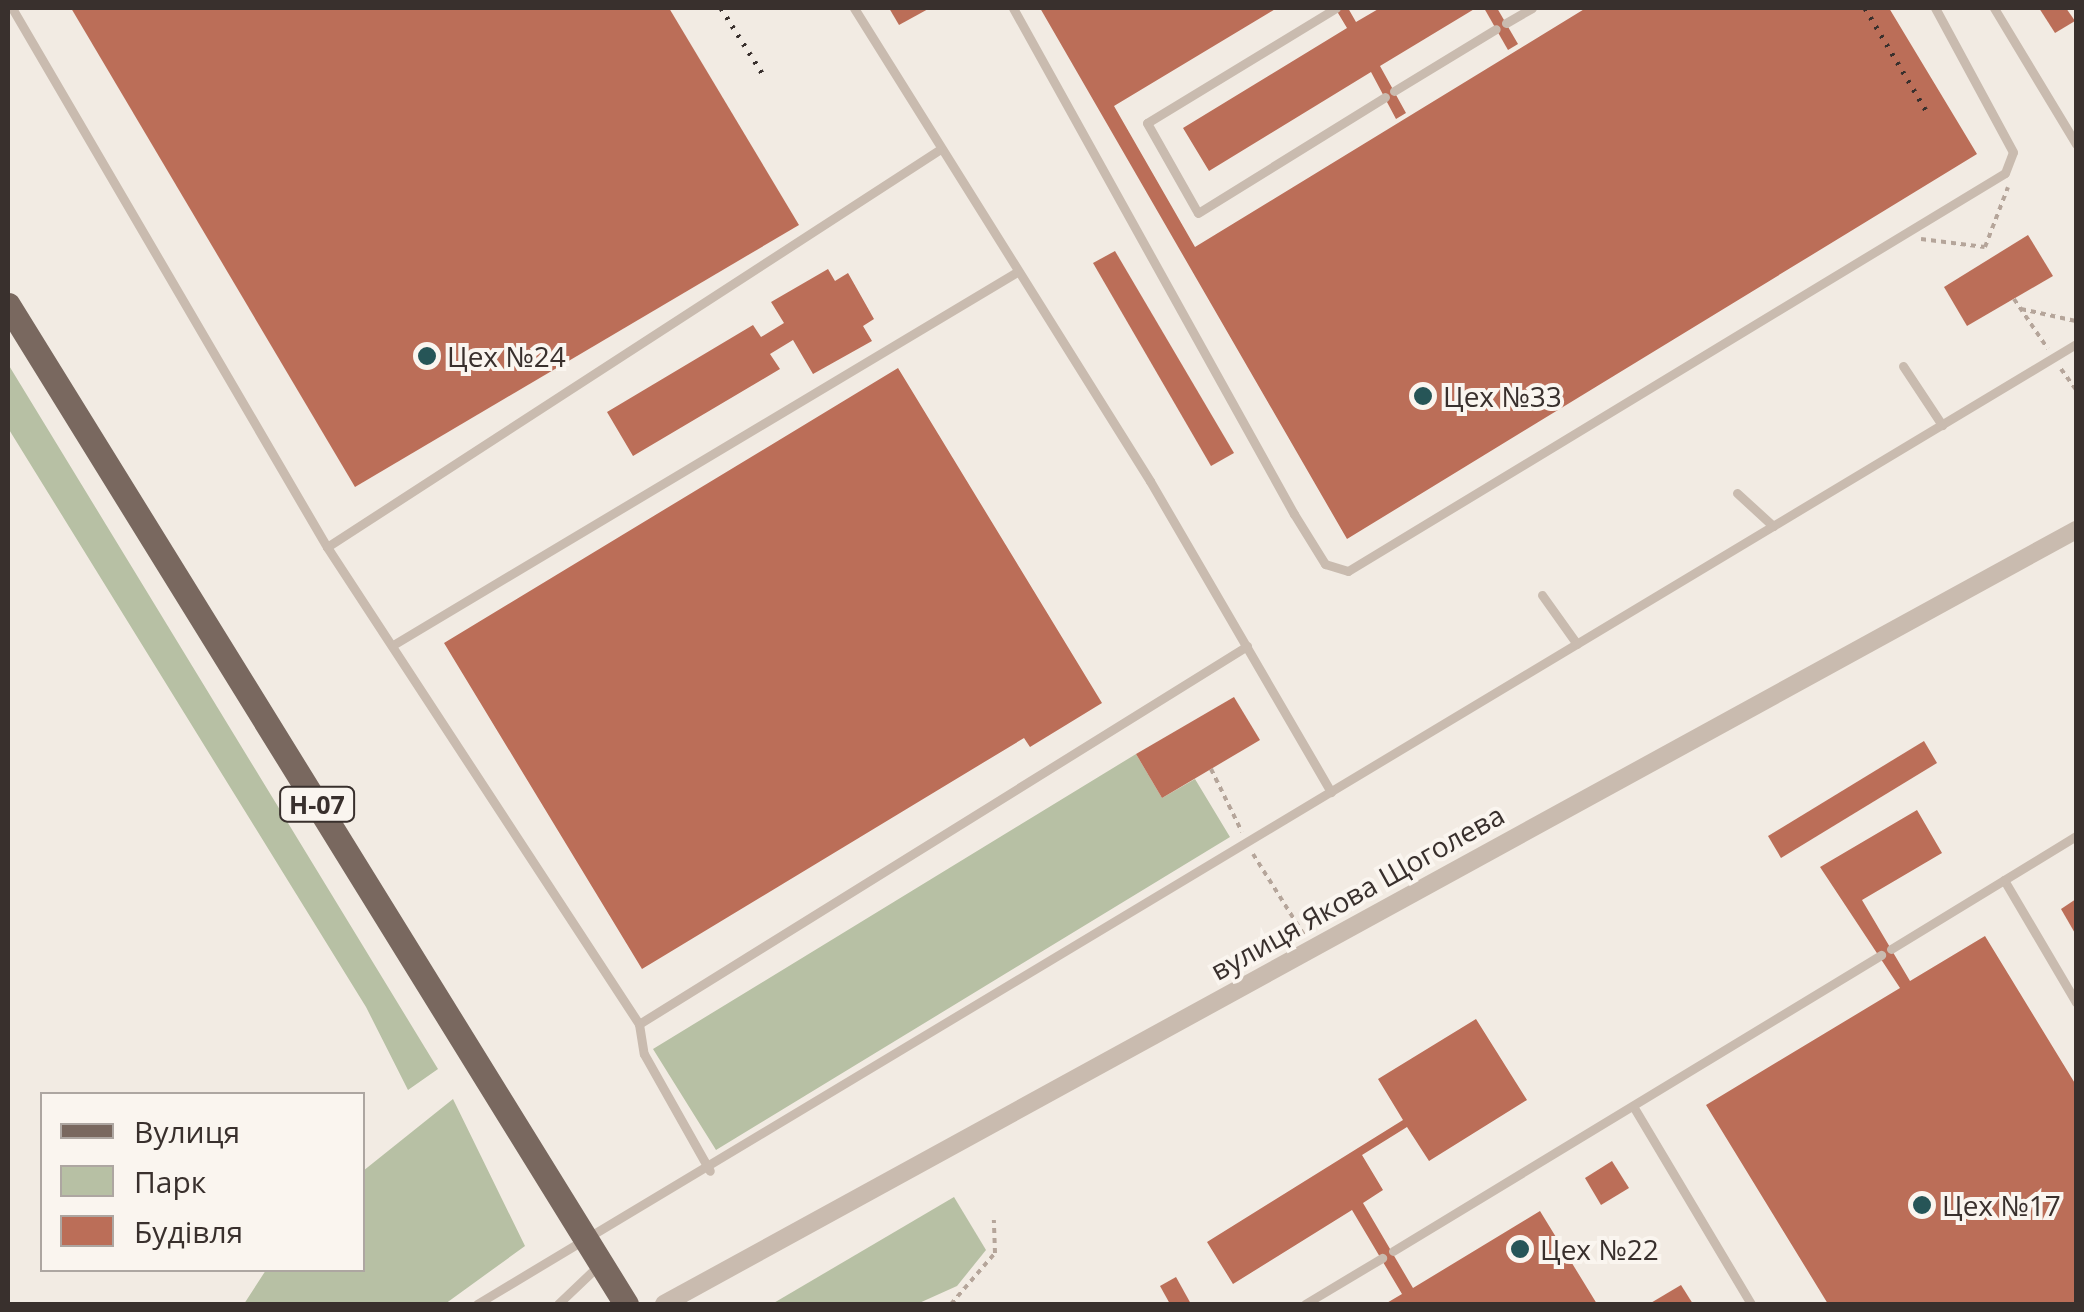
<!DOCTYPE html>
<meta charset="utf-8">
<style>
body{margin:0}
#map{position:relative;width:2084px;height:1312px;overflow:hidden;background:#f2ebe3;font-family:"Open Sans",sans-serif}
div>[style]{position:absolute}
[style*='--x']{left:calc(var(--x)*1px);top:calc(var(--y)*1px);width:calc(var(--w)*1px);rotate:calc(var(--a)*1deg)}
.green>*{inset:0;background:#b7c0a4}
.building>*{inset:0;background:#bb6e58}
.path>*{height:4px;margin-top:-2px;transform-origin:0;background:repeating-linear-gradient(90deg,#b5a59a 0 5px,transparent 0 10px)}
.service>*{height:9px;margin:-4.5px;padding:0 4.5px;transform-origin:4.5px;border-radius:4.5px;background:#c9bbaf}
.minor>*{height:18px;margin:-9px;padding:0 9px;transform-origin:9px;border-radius:9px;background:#c9bbaf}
.primary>*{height:25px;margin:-12.5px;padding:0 12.5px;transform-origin:12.5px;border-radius:12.5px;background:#79685f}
.rail>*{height:5px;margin-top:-2.5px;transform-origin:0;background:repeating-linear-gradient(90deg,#39302d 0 2.5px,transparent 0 10.5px)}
.dots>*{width:28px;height:28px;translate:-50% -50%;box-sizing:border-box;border:5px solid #faf5ef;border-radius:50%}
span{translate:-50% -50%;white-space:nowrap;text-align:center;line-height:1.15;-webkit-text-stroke:8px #faf5ef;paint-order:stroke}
.shield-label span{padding:2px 8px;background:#faf5ef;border:2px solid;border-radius:8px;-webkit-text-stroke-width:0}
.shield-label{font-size:25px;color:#39302d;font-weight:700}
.poi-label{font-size:28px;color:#39302d}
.left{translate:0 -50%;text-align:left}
.street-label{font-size:28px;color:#39302d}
.frame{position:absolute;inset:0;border:10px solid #39302d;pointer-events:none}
.legend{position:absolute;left:40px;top:1092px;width:325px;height:180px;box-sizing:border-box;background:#faf5ef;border:2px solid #ada6a1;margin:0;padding:12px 18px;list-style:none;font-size:30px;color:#39302d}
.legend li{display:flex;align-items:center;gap:20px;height:50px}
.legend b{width:50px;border:2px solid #ada6a1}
</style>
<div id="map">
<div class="green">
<i style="clip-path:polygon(8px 364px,438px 1069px,408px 1090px,366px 1007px,8px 428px)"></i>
<i style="clip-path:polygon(1136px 754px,1162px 798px,1195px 779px,1230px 837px,716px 1150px,653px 1049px)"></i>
<i style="clip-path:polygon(453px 1099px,525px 1246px,445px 1304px,244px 1304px,266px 1270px,362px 1270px,363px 1171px)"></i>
<i style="clip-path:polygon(954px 1197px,986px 1250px,957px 1286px,917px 1304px,772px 1304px)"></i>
</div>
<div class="building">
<i style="clip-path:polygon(71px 8px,669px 8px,799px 225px,355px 487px)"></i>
<i style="clip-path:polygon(889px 8px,930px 8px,899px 25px)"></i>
<i style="clip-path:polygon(1040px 8px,1277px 8px,1114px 106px,1195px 247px,1586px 8px,1889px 8px,1977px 154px,1347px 539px)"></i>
<i style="clip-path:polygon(1335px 8px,1348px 8px,1356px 22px,1380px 8px,1476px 8px,1380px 66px,1406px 113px,1396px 119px,1371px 72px,1209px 171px,1183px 128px,1347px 28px)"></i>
<i style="clip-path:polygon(1484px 8px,1497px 8px,1518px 44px,1508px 50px)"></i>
<i style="clip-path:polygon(2039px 8px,2066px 8px,2075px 21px,2055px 33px)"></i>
<i style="clip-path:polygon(2028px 235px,2053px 276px,1967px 326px,1944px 287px)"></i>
<i style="clip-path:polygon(1115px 251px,1234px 453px,1211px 466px,1093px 263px)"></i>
<i style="clip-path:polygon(828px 269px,835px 281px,848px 273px,874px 319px,863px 326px,872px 341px,813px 374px,793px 340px,770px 354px,780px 369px,633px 456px,607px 412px,753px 325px,761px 337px,784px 323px,771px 302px)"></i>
<i style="clip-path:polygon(898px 368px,1102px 703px,1030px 747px,1024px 738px,642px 969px,444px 643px)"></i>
<i style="clip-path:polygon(1234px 697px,1260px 740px,1162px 798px,1136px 754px)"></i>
<i style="clip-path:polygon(1924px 741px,1937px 763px,1781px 858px,1768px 836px)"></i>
<i style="clip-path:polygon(1917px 810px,1942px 853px,1862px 900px,1910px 981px,1985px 936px,2076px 1085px,2076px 1304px,1828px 1304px,1706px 1105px,1900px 988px,1820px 867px)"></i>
<i style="clip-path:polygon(2076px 899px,2076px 935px,2061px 909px)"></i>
<i style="clip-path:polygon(1476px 1019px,1527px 1100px,1429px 1161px,1407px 1127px,1362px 1155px,1383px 1190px,1363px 1203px,1413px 1288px,1540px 1211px,1597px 1304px,1385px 1304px,1402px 1294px,1352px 1210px,1233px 1284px,1207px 1242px,1403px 1120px,1378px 1079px)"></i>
<i style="clip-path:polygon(1612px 1161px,1629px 1188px,1601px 1205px,1585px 1178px)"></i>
<i style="clip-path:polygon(1176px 1277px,1191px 1304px,1170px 1304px,1160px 1286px)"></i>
<i style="clip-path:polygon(1681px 1285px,1693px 1304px,1649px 1304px)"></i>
</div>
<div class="path">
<i style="--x:1921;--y:239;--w:64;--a:7.1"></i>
<i style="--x:1985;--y:247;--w:64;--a:-69"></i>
<i style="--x:2014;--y:299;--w:60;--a:55.8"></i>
<i style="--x:2021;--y:309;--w:56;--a:12.3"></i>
<i style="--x:2061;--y:369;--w:26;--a:54"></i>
<i style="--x:1211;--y:769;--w:70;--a:63.8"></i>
<i style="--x:1253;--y:854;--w:96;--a:57.8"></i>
<i style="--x:951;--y:1304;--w:67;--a:-49.2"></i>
<i style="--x:995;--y:1253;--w:33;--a:-92"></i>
</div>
<div class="service">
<i style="--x:12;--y:8;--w:624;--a:59.7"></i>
<i style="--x:327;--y:547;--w:570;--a:56.81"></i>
<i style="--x:639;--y:1024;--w:30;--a:81"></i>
<i style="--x:644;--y:1054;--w:134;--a:60.6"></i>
<i style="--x:854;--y:8;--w:558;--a:57.96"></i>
<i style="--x:1150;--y:481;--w:360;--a:59.8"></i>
<i style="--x:1013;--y:8;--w:579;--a:60.96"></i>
<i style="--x:1294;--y:514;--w:59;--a:58.2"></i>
<i style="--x:1325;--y:564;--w:24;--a:17"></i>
<i style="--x:1348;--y:571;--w:768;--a:-31.21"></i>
<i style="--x:2005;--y:173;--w:22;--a:-69"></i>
<i style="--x:2013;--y:152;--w:164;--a:-118.4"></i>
<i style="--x:1336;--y:8;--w:221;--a:148.7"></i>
<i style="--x:1147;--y:123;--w:103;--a:60.5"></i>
<i style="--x:1198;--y:213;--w:220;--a:-31.8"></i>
<i style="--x:1994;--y:8;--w:159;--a:58.9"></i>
<i style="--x:1506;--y:23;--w:30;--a:-30"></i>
<i style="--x:1394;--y:91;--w:119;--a:-31.3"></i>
<i style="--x:1903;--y:366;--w:71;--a:56.5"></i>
<i style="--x:1737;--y:493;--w:49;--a:42.5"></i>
<i style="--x:327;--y:547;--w:729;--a:-32.97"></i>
<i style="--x:1542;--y:595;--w:60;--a:54.5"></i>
<i style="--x:393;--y:645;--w:727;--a:-30.87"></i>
<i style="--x:2004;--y:880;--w:142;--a:59.5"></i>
<i style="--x:1891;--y:949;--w:217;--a:-31.4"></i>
<i style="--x:639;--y:1024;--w:716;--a:-31.87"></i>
<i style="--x:1633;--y:1106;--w:230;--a:59.2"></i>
<i style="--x:1393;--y:1251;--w:571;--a:-31.24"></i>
<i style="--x:477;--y:1304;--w:1865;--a:-30.98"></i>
<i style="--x:558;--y:1304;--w:57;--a:-43.6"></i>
<i style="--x:1305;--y:1304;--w:90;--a:-30.9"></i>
</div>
<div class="minor">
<i style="--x:664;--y:1304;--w:1610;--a:-28.73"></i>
</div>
<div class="primary">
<i style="--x:8;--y:305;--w:1175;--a:58.26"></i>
</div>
<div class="rail">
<i style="--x:721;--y:8;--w:80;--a:57.7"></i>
<i style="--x:1865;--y:8;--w:121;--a:59.2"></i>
</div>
<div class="dots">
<i style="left:427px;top:356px;background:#265557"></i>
<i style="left:1423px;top:396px;background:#265557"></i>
<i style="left:1922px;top:1205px;background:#265557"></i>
<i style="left:1520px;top:1249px;background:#265557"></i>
</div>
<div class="shield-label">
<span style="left:317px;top:804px">Н-07</span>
</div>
<div class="poi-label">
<span class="left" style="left:447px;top:356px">Цех №24</span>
<span class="left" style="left:1443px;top:396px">Цех №33</span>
<span class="left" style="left:1942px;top:1205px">Цех №17</span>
<span class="left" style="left:1540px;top:1249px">Цех №22</span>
</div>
<div class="street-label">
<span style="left:1357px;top:892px;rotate:-29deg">вулиця Якова Щоголева</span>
</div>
<div class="frame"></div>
<ul class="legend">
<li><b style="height:12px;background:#79685f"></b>Вулиця</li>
<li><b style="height:28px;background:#b7c0a4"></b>Парк</li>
<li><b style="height:28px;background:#bb6e58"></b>Будівля</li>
</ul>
</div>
